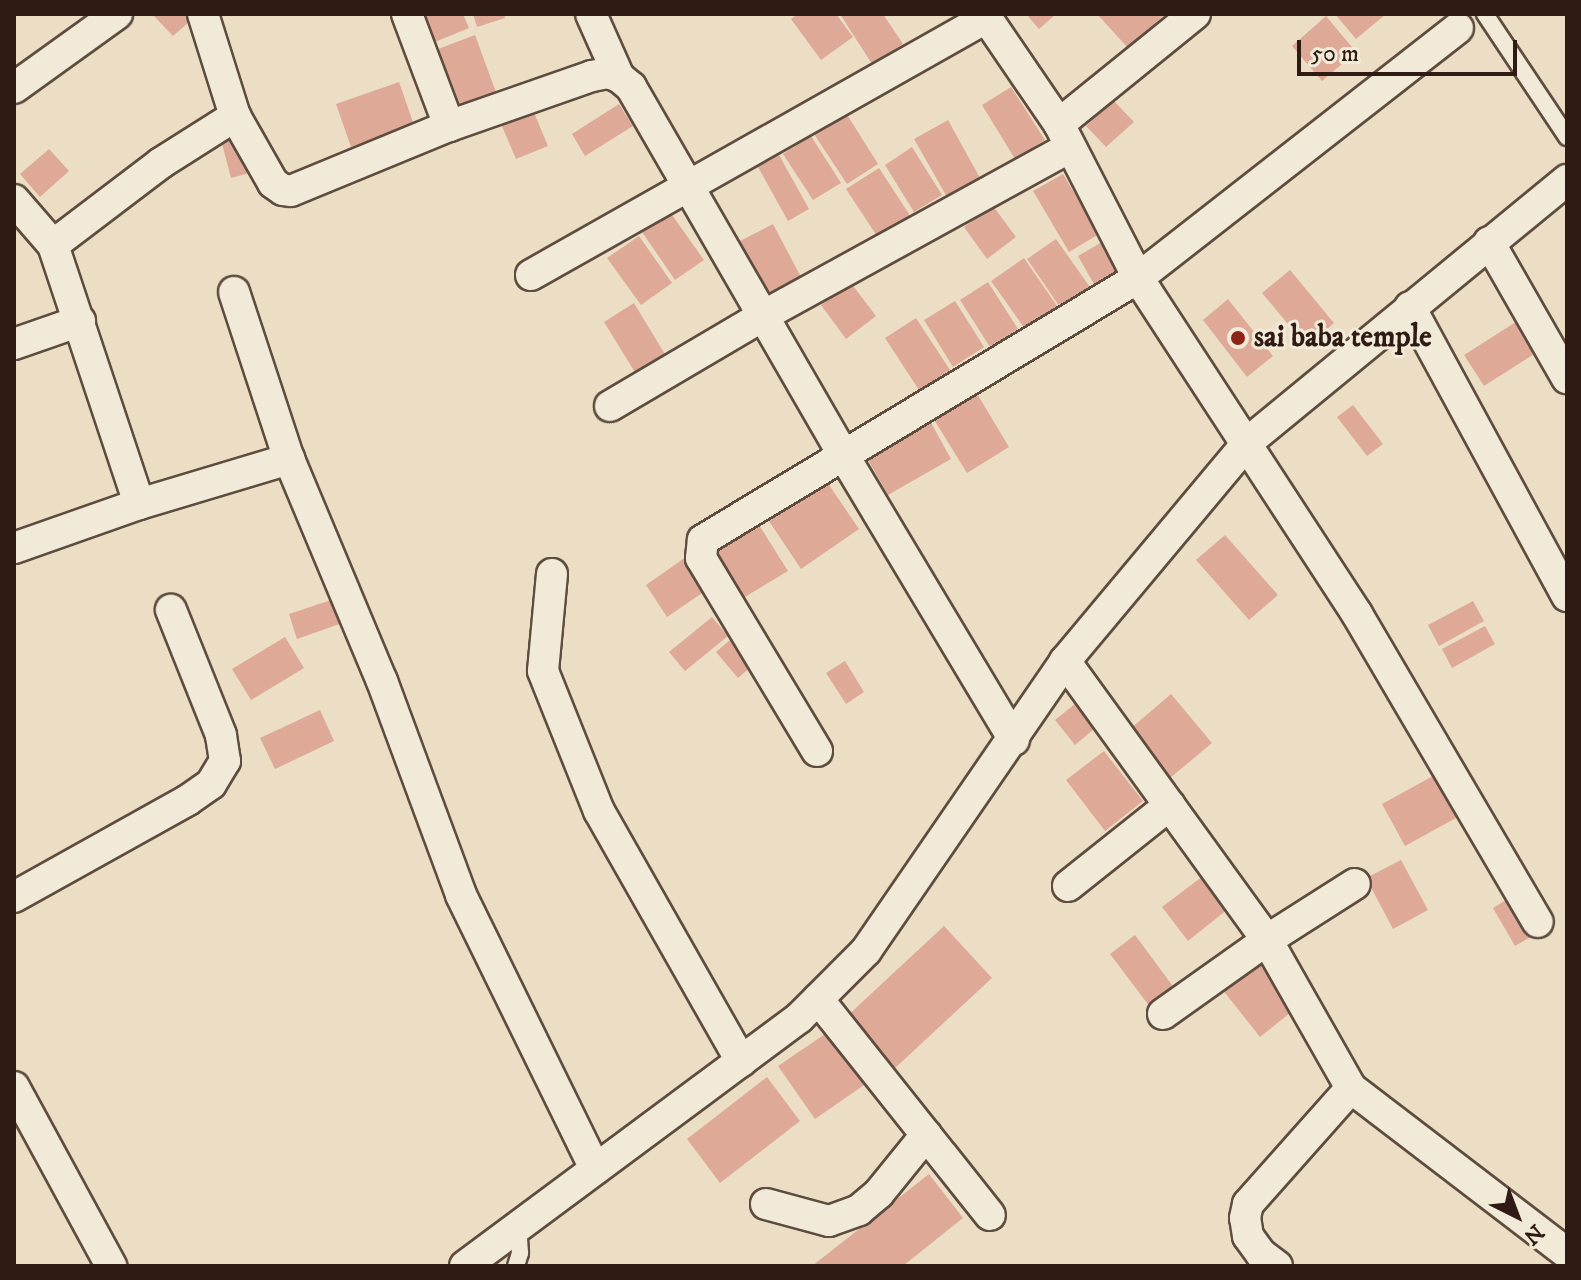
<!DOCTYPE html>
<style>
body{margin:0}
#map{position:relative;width:1581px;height:1280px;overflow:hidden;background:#ebdec4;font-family:"IM FELL DW Pica",serif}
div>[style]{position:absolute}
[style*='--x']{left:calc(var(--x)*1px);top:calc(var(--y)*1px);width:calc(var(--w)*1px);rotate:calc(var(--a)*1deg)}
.building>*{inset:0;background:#deaa97}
.roads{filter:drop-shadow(2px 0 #5e4c3f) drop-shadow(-2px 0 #5e4c3f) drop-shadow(0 2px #5e4c3f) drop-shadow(0 -2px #5e4c3f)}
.lane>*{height:16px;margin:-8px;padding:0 8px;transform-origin:8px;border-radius:8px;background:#f2ead9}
.street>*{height:30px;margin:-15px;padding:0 15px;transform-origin:15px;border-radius:15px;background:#f2ead9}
.dots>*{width:22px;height:22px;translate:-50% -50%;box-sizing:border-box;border:4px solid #f2ead9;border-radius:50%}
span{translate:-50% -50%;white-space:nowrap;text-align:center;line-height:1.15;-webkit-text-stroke:6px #f2ead9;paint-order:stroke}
.poi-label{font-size:30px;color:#2f1b13;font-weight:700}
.left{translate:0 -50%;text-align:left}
.frame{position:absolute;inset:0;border:16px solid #2f1b13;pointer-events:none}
.north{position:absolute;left:1477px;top:1176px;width:80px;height:80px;-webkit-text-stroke:6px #f2ead9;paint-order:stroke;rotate:138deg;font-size:22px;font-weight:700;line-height:32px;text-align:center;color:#2f1b13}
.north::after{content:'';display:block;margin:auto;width:28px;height:36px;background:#2f1b13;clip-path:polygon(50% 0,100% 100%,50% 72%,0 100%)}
.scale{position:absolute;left:1297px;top:40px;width:220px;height:36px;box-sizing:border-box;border:4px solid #2f1b13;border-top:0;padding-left:10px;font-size:24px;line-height:28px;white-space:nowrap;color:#2f1b13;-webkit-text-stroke:6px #f2ead9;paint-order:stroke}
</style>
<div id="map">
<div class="building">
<i style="clip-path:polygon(152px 14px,194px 14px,196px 16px,173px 36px)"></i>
<i style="clip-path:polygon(418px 14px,463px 14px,469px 28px,430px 44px)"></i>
<i style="clip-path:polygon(473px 14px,504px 14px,505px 18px,477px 27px)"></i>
<i style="clip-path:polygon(798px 14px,836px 14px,853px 37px,821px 60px,791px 19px)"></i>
<i style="clip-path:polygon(840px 14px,883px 14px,903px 44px,872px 64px)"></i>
<i style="clip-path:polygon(1026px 14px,1056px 14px,1039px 29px)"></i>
<i style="clip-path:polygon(1097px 14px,1165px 14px,1128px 48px)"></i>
<i style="clip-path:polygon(1335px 14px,1386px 14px,1356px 39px)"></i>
<i style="clip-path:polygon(1326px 16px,1356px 52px,1322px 81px,1292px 46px)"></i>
<i style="clip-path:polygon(475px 35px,497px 95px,454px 111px,433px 51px)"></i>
<i style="clip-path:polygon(399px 82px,414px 125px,351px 147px,336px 104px)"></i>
<i style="clip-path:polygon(1011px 87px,1045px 140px,1015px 159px,982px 105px)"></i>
<i style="clip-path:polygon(1114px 101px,1134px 122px,1106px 147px,1086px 126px)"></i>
<i style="clip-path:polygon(530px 103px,548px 146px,516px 159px,498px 117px)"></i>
<i style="clip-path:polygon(619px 104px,633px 126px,585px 156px,572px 134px)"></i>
<i style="clip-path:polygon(846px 113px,878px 164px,847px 184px,814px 134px)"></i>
<i style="clip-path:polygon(948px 120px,980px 178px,947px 197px,914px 139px)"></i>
<i style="clip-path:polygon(244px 134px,253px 172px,231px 178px,221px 140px)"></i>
<i style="clip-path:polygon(811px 136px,841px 183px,813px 200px,783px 154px)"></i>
<i style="clip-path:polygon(912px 147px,942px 195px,914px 212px,885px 165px)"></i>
<i style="clip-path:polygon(49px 149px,69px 171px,40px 197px,20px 174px)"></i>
<i style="clip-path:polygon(779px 155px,809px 209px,788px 221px,758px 167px)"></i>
<i style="clip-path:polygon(879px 168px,911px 217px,879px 239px,846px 189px)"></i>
<i style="clip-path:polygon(1063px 174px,1099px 234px,1069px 252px,1033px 191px)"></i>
<i style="clip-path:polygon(993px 206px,1016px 237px,987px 259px,964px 227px)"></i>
<i style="clip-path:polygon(670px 212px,704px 260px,675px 280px,642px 232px)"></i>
<i style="clip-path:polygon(773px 224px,801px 277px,767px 296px,738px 242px)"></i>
<i style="clip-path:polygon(639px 236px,672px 283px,641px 305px,607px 258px)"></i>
<i style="clip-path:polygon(1109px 238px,1126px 269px,1095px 286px,1078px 256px)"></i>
<i style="clip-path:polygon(1056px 239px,1092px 290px,1062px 310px,1027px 259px)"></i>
<i style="clip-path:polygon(1024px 258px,1057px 306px,1025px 329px,991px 281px)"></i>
<i style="clip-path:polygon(1290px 270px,1334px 323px,1307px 347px,1262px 293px)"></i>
<i style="clip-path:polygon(988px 282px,1018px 329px,990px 347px,960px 300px)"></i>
<i style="clip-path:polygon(851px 283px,876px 316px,846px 339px,821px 305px)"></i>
<i style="clip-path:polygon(1228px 299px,1273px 356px,1247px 377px,1203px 320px)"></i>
<i style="clip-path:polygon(955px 301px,984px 347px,953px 367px,924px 320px)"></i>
<i style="clip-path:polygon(634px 303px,666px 356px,636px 374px,604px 322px)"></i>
<i style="clip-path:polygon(916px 318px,950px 370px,919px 390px,885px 338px)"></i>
<i style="clip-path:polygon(1519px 320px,1539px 351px,1484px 386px,1464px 355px)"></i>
<i style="clip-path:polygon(976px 392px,1009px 447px,967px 473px,933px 418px)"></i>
<i style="clip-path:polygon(1353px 405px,1383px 444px,1367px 456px,1337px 417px)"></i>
<i style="clip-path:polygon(930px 421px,951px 459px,888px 495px,867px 458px)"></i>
<i style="clip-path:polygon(827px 482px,859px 529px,801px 569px,769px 521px)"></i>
<i style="clip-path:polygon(754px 517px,788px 571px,743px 598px,710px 544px)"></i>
<i style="clip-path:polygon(1225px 535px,1278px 595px,1249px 620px,1196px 560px)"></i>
<i style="clip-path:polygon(686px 557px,708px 589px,667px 617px,646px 585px)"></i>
<i style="clip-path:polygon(340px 597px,348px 621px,297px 639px,289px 614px)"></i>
<i style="clip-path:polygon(1473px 601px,1484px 621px,1439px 646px,1428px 625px)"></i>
<i style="clip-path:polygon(712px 617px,728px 636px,685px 671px,669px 652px)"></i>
<i style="clip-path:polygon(1485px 626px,1495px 644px,1452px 668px,1442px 649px)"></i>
<i style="clip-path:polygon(285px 637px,304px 668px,251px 700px,232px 669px)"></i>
<i style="clip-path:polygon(730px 640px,752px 666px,738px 678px,716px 652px)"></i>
<i style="clip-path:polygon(845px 661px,864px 692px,846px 704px,826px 673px)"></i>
<i style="clip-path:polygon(1171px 694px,1212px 743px,1170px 778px,1130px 729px)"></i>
<i style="clip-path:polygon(1075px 704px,1094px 729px,1075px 745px,1055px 720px)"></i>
<i style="clip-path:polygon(320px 710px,334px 741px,275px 769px,260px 738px)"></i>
<i style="clip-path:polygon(1104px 751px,1143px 801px,1105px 831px,1066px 780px)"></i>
<i style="clip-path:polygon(1444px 770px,1467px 812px,1405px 846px,1382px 804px)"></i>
<i style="clip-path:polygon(1401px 860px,1428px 910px,1393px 929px,1366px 878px)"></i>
<i style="clip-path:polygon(1203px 876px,1228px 909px,1188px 941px,1162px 907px)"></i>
<i style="clip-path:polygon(1512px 896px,1534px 935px,1515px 946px,1493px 908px)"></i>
<i style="clip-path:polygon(944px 926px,992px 978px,893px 1070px,845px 1018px)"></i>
<i style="clip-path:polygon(1135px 935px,1175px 989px,1150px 1007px,1110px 954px)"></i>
<i style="clip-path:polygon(1262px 957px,1300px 1005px,1260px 1037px,1222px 989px)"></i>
<i style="clip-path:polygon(828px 1032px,864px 1085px,815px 1119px,778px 1066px)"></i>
<i style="clip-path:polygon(767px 1077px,800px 1121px,720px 1183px,687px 1139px)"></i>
<i style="clip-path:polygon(929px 1174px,963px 1218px,903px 1266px,812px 1266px)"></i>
</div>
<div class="roads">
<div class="lane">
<i style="--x:1485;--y:14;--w:148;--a:56.3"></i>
<i style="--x:516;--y:1266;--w:14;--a:-73"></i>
<i style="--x:520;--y:1253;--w:26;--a:-94"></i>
</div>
<div class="street">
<i style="--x:203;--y:14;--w:107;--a:72.6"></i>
<i style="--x:235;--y:116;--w:77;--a:60.4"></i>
<i style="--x:273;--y:183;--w:12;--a:35"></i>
<i style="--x:283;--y:190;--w:8;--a:7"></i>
<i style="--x:291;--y:191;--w:171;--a:-22.4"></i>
<i style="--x:449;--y:126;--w:151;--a:-19.3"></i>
<i style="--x:592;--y:76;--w:16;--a:-11"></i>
<i style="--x:608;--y:73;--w:12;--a:20"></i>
<i style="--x:619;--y:77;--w:16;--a:40"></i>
<i style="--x:631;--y:87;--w:426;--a:60"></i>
<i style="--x:844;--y:456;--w:331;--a:59.1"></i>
<i style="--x:407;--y:14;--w:120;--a:69.4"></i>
<i style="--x:591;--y:14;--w:69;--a:66"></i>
<i style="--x:984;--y:14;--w:133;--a:55.7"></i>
<i style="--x:1059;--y:124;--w:173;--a:62.8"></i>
<i style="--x:1138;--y:278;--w:401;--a:56.9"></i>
<i style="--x:1357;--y:614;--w:357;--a:59.6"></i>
<i style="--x:14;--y:88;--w:127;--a:-35.7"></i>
<i style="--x:1059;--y:124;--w:175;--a:-39"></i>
<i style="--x:14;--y:200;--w:60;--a:49.1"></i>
<i style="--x:53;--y:245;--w:273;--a:71.6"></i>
<i style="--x:1489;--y:242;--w:157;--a:60.2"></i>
<i style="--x:53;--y:245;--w:136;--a:-37.2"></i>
<i style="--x:161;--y:163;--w:88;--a:-32.4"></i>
<i style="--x:531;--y:275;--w:523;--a:-29.46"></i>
<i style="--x:234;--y:292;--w:176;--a:71.8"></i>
<i style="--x:289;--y:459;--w:241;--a:67.3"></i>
<i style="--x:382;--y:681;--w:228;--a:69.7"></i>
<i style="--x:461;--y:895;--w:305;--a:63.9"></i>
<i style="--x:1410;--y:307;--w:329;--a:61.5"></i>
<i style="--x:14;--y:344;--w:70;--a:-19.2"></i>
<i style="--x:610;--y:406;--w:178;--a:-30.5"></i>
<i style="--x:763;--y:316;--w:350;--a:-28.8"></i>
<i style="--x:14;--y:548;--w:133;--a:-19.4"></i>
<i style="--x:139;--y:504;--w:157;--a:-16.7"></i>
<i style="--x:552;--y:574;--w:97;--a:95.3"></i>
<i style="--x:543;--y:671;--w:151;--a:68.2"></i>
<i style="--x:599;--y:811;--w:288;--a:60.4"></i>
<i style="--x:1065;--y:661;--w:344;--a:54.1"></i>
<i style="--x:1267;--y:940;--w:170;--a:60.4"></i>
<i style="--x:1351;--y:1088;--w:272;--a:37.4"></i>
<i style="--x:817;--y:751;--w:225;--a:-121"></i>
<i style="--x:701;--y:558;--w:18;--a:-84"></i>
<i style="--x:703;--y:540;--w:508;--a:-31.06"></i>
<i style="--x:1138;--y:278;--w:406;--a:-38"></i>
<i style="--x:1068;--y:886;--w:130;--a:-38.5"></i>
<i style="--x:14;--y:897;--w:199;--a:-29.1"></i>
<i style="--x:188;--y:800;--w:28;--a:-35"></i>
<i style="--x:211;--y:784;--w:27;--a:-59"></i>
<i style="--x:225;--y:761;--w:26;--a:-99"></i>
<i style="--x:221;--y:735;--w:135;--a:-111.8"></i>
<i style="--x:818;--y:999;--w:276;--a:51.5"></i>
<i style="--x:1163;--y:1014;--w:128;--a:-35.4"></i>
<i style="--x:1267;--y:940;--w:104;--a:-32.5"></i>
<i style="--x:14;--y:1087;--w:204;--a:61.5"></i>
<i style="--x:766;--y:1204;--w:65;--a:15.1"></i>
<i style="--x:829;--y:1221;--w:32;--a:-20"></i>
<i style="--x:859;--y:1210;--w:26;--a:-40"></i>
<i style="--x:879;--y:1193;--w:75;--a:-51"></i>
<i style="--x:465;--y:1266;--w:416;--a:-36.6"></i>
<i style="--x:799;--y:1018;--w:95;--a:-45"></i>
<i style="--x:866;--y:951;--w:352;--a:-55.5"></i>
<i style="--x:1065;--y:661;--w:285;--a:-50.1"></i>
<i style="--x:1248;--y:442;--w:413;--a:-39.4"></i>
<i style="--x:1277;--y:1266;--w:20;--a:-143"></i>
<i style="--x:1261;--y:1254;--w:22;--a:-126"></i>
<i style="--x:1248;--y:1236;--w:18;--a:-99"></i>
<i style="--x:1245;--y:1218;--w:14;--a:-78"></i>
<i style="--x:1248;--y:1204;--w:155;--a:-48.4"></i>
</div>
</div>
<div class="dots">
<i style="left:1238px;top:338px;background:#8f2418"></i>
</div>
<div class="poi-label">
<span class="left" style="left:1254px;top:338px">sai baba temple</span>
</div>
<div class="frame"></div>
<div class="north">N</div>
<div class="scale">50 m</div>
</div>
